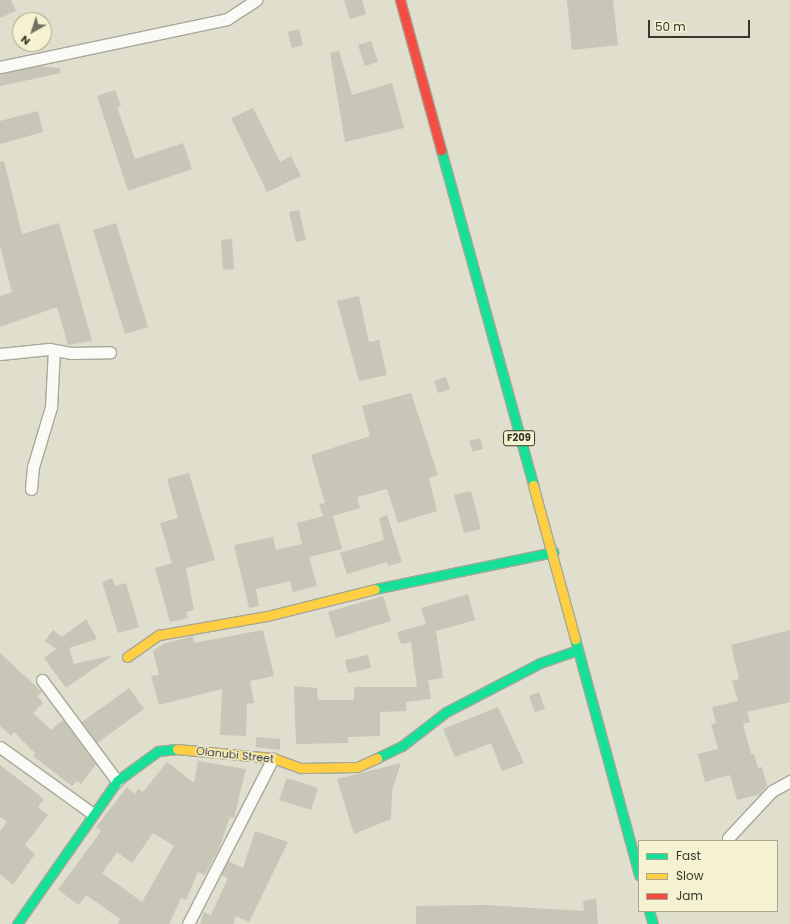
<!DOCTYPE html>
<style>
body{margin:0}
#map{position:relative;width:790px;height:924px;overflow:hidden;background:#e0decc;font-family:Poppins,sans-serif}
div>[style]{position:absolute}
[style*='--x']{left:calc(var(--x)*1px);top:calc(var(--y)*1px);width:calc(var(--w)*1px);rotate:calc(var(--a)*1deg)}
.building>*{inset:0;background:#c7c6b7}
.roads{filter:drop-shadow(1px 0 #a8a899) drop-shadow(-1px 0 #a8a899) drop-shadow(0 1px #a8a899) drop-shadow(0 -1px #a8a899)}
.street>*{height:11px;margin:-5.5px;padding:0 5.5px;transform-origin:5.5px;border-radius:5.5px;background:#fafaf7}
.fast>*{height:9px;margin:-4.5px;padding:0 4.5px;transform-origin:4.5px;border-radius:4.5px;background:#16e098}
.slow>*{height:9px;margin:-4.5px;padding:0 4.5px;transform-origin:4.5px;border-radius:4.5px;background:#ffcf43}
.jam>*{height:9px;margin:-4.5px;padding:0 4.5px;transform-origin:4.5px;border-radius:4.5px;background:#f24e42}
span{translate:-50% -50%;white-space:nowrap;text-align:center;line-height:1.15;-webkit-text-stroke:3px #f5f2d1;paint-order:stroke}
.shield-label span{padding:1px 3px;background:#f5f2d1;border:1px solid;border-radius:3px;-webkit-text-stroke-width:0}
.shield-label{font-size:10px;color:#38372a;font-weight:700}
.street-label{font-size:11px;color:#38372a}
.legend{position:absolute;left:638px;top:840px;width:140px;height:72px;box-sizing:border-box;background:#f5f2d1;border:1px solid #a9a78e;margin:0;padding:5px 7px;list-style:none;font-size:12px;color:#38372a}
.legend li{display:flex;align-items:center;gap:8px;height:20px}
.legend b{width:20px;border:1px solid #a9a78e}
.north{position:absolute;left:12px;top:12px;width:40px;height:40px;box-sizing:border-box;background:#f5f2d1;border:1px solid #a9a78e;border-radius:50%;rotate:219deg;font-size:11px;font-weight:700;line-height:16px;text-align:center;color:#38372a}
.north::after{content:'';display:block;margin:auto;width:14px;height:18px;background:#737163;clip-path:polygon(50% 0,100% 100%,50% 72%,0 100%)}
.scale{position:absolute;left:648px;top:20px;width:102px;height:18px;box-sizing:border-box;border:2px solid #38372a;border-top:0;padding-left:5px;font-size:12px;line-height:14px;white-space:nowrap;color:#38372a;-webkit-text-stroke:3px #f5f2d1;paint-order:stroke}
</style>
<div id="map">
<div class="building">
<i style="clip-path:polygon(0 0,11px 0,16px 11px,0 18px)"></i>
<i style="clip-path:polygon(344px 0,362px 0,366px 14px,350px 19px)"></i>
<i style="clip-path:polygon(567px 0,613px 0,618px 45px,572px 50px)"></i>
<i style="clip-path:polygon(299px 29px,303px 45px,292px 48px,288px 32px)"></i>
<i style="clip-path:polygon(371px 41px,378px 62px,365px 66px,358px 45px)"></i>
<i style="clip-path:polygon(339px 51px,352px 95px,392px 83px,404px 128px,345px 142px,330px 53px)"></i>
<i style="clip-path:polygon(36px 66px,60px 68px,61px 73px,0 86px,0 74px)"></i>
<i style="clip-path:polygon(115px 90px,121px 106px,117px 107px,135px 159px,183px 143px,192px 169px,128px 191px,97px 96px)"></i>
<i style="clip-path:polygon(253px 108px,280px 162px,291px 156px,301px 176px,267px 192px,231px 118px)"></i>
<i style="clip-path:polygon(38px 111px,43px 132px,0 144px,0 121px)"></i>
<i style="clip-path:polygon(4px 161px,22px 234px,59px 223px,92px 341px,68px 345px,57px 307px,0 327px,0 296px,12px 292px,0 246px,0 162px)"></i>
<i style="clip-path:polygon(299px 210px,306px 240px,296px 242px,289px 212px)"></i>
<i style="clip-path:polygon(116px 223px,148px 327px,125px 334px,93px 230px)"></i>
<i style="clip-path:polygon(232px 239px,234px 269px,223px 270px,221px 240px)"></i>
<i style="clip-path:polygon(359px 296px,369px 342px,379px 340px,387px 375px,359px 381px,337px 301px)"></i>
<i style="clip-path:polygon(446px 377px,450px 389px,438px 393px,434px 381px)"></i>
<i style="clip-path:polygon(411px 393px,438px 475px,429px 478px,437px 511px,398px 523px,387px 489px,357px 497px,360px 508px,333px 516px,342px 549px,309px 557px,317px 586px,293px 592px,290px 581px,256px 589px,259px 606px,249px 608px,234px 545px,273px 537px,276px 550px,302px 544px,297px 523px,323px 516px,319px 504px,325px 503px,311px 455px,370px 436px,362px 406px)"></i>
<i style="clip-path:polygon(480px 438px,483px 449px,473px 452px,469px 441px)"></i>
<i style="clip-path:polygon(189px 473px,215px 560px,186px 568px,194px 610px,186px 612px,188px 618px,170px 622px,155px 568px,172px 563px,160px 523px,178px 518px,167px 479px)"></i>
<i style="clip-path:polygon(471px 491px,481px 529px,464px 533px,454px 495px)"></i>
<i style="clip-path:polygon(387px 515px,402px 562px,388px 566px,387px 562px,347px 574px,340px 553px,384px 540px,379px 518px)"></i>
<i style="clip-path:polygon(112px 578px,115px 586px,126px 583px,139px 627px,118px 633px,102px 582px)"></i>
<i style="clip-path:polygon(468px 594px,475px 620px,436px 631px,443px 678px,428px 680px,431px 699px,406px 702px,406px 711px,380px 712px,380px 736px,348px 737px,348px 743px,296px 744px,294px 686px,317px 688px,318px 700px,354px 700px,354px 687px,417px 687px,411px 642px,401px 644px,397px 632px,426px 624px,421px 608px)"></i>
<i style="clip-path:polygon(383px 596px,391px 621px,336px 638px,328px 612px)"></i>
<i style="clip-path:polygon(86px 619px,97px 639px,69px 648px,74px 664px,113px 655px,66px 688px,44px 658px,56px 649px,45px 641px,53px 630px,62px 637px)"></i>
<i style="clip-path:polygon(263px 630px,274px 676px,250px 681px,254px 703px,247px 704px,246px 736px,220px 735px,222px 689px,159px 705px,151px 676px,159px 675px,153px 651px,163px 644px,193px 636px,194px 643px)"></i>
<i style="clip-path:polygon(790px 630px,790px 702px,747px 712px,750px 722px,743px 724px,751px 754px,754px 754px,758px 768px,762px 767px,767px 786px,760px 794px,737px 800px,730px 775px,705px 782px,698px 754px,718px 749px,711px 724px,716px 723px,712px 707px,738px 701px,732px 681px,739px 679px,731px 645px)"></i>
<i style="clip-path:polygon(0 653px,42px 692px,37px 696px,43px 703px,33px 713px,51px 730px,63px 720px,96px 764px,81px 784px,77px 781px,72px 786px,33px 756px,35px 753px,14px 732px,11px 736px,0 726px)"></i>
<i style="clip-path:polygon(368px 655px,371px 668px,348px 673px,345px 660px)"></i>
<i style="clip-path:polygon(129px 688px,144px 709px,97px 743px,82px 722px)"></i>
<i style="clip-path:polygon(539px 692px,545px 709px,535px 712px,529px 696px)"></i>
<i style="clip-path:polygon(498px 707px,524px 763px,502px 771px,491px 743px,455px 757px,443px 729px)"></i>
<i style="clip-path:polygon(256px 737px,280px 739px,280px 750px,256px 747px)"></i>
<i style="clip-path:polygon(evenodd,198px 761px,246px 769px,234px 818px,230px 817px,220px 846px,205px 875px,198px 872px,186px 900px,181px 898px,169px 924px,118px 924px,120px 919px,86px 895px,79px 905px,58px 890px,101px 831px,96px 827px,127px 787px,135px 794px,138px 789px,143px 792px,167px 762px,194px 783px,198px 761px,153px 833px,174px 846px,142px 902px,102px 873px,117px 852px,132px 863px,153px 833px)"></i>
<i style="clip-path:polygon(401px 763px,392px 790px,391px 819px,354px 834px,337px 779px)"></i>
<i style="clip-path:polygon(0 765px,44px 799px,38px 807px,48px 815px,25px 845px,35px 854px,13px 885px,0 874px,0 831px,7px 822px,0 817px)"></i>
<i style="clip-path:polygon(287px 778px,318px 788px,311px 810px,279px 800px)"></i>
<i style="clip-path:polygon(255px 831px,288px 842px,249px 922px,236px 916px,233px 924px,200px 924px,204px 912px,211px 915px,228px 878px,221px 875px,228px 861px,243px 868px)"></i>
<i style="clip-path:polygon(596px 899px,598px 924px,416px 924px,416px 906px,485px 905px,584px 911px,583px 901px)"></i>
</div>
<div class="roads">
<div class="street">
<i style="--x:0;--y:67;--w:232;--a:-11.9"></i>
<i style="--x:227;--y:19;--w:35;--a:-33"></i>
<i style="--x:0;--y:354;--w:49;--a:-5.8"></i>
<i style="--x:49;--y:349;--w:22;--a:10"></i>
<i style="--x:71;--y:353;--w:39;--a:-1"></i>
<i style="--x:31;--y:489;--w:22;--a:-85"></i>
<i style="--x:33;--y:467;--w:63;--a:-73.3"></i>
<i style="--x:51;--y:407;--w:57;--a:-87"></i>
<i style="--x:42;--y:680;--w:126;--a:53.4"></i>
<i style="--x:0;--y:747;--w:113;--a:35.7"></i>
<i style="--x:728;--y:838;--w:64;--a:-46.9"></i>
<i style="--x:772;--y:791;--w:21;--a:-29"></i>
<i style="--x:188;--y:924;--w:186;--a:-62.9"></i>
</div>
<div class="fast">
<i style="--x:441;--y:150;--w:347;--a:74.6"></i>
<i style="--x:375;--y:589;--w:182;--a:-11.7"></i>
<i style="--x:575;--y:639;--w:245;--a:74.8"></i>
<i style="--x:377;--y:758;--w:28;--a:-26"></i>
<i style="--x:402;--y:746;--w:56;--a:-37.7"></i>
<i style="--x:446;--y:712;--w:106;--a:-27.5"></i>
<i style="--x:540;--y:663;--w:39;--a:-19"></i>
<i style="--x:649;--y:911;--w:14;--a:73"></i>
<i style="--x:17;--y:924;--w:174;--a:-55"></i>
<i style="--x:117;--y:781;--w:51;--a:-36.2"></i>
<i style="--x:158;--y:751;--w:19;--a:-6"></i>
</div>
<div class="slow">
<i style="--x:533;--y:485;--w:160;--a:74.7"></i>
<i style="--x:127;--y:657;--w:39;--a:-35"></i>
<i style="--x:159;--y:635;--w:110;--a:-10"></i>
<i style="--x:267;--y:616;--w:111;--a:-14"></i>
<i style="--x:177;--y:749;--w:96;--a:5.4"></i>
<i style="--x:273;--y:758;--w:30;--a:20"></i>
<i style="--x:301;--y:768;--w:56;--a:-1"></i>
<i style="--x:357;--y:767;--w:22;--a:-24"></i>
</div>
<div class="jam">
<i style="--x:400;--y:0;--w:156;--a:74.7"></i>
</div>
</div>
<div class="shield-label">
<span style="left:519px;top:438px">F209</span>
</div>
<div class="street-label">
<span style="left:235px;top:755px;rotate:6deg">Olanubi Street</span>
</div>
<ul class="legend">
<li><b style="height:5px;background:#16e098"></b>Fast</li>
<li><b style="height:5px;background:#ffcf43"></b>Slow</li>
<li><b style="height:5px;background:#f24e42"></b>Jam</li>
</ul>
<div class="north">N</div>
<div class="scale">50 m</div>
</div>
